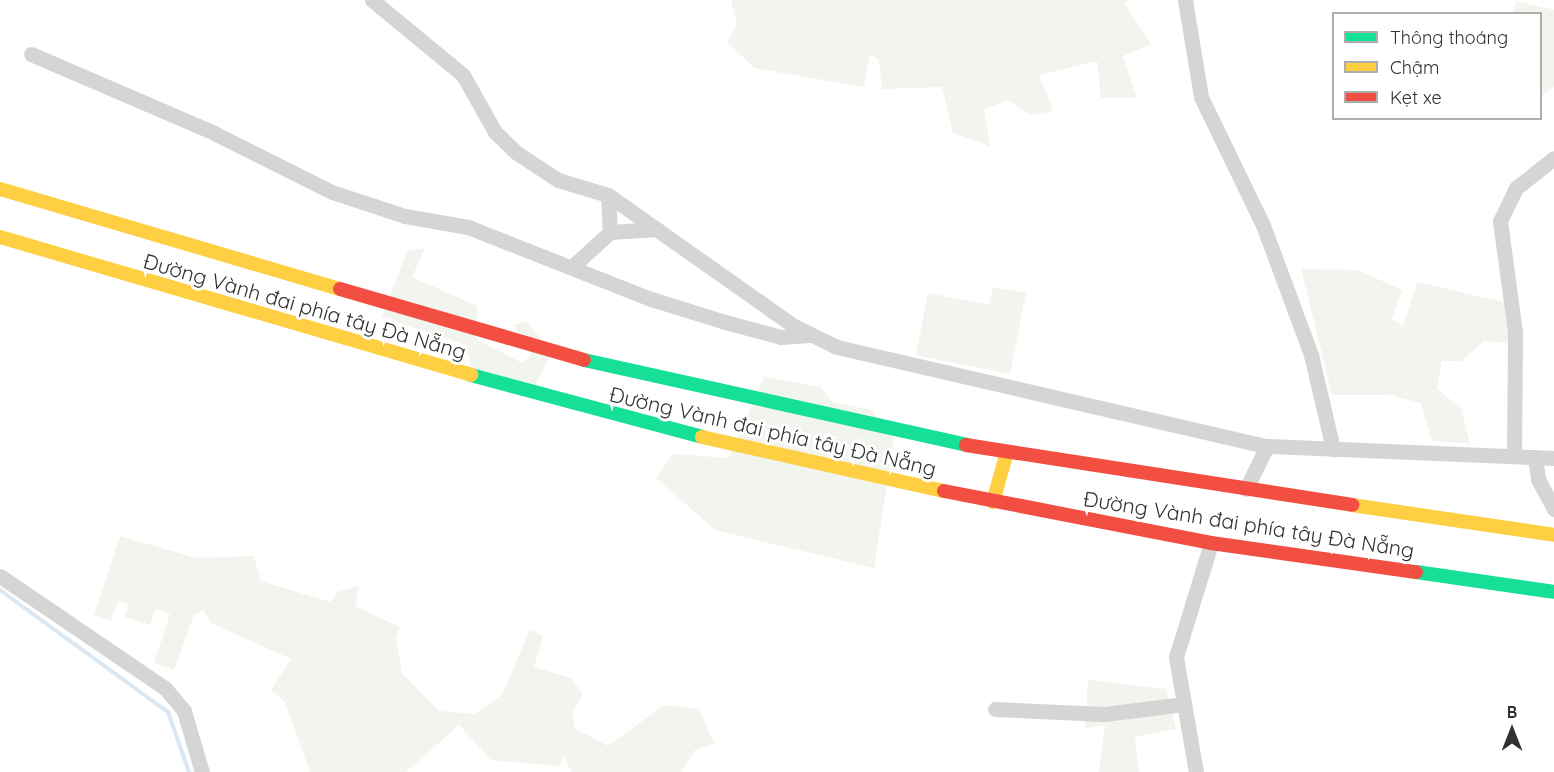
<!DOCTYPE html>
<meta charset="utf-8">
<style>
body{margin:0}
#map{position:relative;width:1554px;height:772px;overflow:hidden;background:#fff;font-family:Quicksand,sans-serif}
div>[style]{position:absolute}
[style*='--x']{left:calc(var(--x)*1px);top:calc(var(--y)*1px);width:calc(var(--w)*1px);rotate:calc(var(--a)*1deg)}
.green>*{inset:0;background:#f1f5ed}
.stream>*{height:4px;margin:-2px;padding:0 2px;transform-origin:2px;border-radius:2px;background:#dbe7f2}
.street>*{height:15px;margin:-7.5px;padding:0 7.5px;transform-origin:7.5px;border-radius:7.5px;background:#d5d5d5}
.fast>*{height:14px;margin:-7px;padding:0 7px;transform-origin:7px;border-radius:7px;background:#16e098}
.slow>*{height:14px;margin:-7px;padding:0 7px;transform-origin:7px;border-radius:7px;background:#ffcf43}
.jam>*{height:14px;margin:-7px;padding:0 7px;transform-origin:7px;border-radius:7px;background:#f24e42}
span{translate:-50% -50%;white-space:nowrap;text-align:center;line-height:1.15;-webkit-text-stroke:6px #fff;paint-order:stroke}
.street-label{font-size:21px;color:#313131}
.legend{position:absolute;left:1332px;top:12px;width:210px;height:108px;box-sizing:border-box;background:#fff;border:2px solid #adadad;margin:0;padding:8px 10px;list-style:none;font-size:18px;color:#313131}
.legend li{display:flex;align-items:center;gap:12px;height:30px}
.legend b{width:30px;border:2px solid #adadad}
.north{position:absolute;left:1482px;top:700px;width:60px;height:60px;-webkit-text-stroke:4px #fff;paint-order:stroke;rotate:0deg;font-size:16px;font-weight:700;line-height:24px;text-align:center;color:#313131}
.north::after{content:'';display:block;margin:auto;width:21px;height:27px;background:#313131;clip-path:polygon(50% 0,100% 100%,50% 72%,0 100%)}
</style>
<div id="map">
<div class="green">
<i style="clip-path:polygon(731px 0,1129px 0,1125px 4px,1151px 44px,1123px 56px,1137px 98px,1101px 98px,1097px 61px,1039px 75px,1053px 111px,1030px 115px,1008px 100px,984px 109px,990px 146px,953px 133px,942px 87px,882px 89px,879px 60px,870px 54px,864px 87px,754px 68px,727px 42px,737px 25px)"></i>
<i style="clip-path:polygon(1517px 1px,1554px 10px,1554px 87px,1541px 96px,1540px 14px,1512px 13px)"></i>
<i style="clip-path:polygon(425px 248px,412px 277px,477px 306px,477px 340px,522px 363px,531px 355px,514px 325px,526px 321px,552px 352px,530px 396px,477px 383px,465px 345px,382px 317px,407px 251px)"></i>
<i style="clip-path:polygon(1301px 269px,1358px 270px,1402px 290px,1392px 319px,1403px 326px,1417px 282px,1516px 305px,1522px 344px,1484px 341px,1461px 361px,1442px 361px,1437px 389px,1461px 408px,1470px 444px,1432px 441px,1421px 403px,1390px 395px,1332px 395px)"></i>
<i style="clip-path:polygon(993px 287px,1026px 293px,1010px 374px,916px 355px,928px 293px,989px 305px)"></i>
<i style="clip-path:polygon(764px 377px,821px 387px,832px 402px,872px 410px,894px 439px,874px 568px,715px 530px,656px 478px,673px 454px,729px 458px)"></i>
<i style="clip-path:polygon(120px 536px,196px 558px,254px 556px,261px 581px,330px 602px,338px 592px,359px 586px,355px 606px,400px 627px,396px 638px,402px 673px,439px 711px,475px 714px,502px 695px,530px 630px,543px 636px,534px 667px,571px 678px,583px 694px,573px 711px,574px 728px,608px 746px,664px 705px,699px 709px,714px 744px,695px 750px,681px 772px,571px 772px,565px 756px,559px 766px,491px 760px,459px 725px,406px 772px,310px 772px,285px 702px,271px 690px,291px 659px,211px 623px,203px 610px,194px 615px,174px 670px,154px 663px,170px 614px,156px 609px,150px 625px,125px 617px,129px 604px,118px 601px,111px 621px,94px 615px)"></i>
<i style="clip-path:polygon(1088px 680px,1166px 689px,1176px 729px,1135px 737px,1139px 772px,1099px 772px,1105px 725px,1085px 728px)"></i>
</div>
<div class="stream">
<i style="--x:0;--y:590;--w:208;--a:36"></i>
<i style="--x:168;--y:712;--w:64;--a:70.7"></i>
</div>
<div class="street">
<i style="--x:372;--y:0;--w:118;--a:39.5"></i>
<i style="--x:463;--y:75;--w:65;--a:60.7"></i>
<i style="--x:495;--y:132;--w:30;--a:44"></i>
<i style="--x:517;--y:153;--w:49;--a:33.4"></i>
<i style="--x:558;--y:180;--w:52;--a:16.7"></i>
<i style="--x:608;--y:195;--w:225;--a:35.2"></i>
<i style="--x:792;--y:325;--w:50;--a:26.1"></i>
<i style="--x:837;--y:347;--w:441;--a:13"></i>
<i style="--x:1267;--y:446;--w:287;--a:2.4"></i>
<i style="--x:1185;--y:0;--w:98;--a:80.6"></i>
<i style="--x:1201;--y:97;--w:142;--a:64.2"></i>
<i style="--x:1263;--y:225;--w:139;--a:69.7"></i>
<i style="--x:1311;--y:355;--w:97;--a:76.8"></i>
<i style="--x:31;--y:54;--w:199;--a:23.3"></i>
<i style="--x:214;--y:133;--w:132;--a:26.6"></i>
<i style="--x:332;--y:192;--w:77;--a:18.2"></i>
<i style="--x:405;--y:216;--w:64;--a:9.9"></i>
<i style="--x:468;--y:227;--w:193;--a:21.5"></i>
<i style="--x:648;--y:298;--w:81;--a:17.3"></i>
<i style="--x:725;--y:322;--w:58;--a:15"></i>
<i style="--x:781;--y:337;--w:29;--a:-4"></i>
<i style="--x:608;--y:195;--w:37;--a:87"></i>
<i style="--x:573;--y:266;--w:50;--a:-42.6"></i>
<i style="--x:610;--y:232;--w:47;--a:-3.7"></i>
<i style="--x:1514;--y:456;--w:124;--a:-89.5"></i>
<i style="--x:1515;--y:332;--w:112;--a:-97.7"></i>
<i style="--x:1500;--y:221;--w:37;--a:-64"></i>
<i style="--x:1516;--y:188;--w:48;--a:-38.3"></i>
<i style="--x:1535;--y:457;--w:22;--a:82"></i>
<i style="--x:1538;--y:479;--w:34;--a:62"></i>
<i style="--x:1246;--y:489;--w:48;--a:-64"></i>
<i style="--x:0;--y:576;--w:199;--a:34.2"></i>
<i style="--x:165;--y:688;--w:30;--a:50"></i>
<i style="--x:184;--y:711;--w:64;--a:73.6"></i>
<i style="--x:995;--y:709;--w:109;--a:2.6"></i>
<i style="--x:1104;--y:714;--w:81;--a:-7.1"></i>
<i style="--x:1196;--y:772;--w:117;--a:-99.9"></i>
<i style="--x:1176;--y:657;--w:119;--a:-72.9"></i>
</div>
<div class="fast">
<i style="--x:584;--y:360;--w:391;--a:12.5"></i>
<i style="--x:471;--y:375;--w:239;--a:15"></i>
<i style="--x:1416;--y:572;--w:139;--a:8.2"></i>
</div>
<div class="slow">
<i style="--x:0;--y:189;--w:354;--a:16.4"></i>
<i style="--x:0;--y:237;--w:491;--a:16.3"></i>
<i style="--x:702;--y:437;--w:248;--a:12.6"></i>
<i style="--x:993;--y:502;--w:52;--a:-74.4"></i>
<i style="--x:1352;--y:505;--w:204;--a:8.4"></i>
</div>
<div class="jam">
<i style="--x:340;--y:289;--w:254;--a:16.2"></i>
<i style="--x:966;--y:445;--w:391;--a:8.8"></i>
<i style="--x:944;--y:491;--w:272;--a:11"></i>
<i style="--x:1211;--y:543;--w:207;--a:8.1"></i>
</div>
<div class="street-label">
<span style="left:305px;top:306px;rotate:16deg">Đường Vành đai phía tây Đà Nẵng</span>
<span style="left:773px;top:431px;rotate:13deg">Đường Vành đai phía tây Đà Nẵng</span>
<span style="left:1249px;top:524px;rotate:9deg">Đường Vành đai phía tây Đà Nẵng</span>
</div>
<ul class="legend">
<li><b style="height:8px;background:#16e098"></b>Thông thoáng</li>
<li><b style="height:8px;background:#ffcf43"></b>Chậm</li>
<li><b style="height:8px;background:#f24e42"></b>Kẹt xe</li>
</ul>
<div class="north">B</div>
</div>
